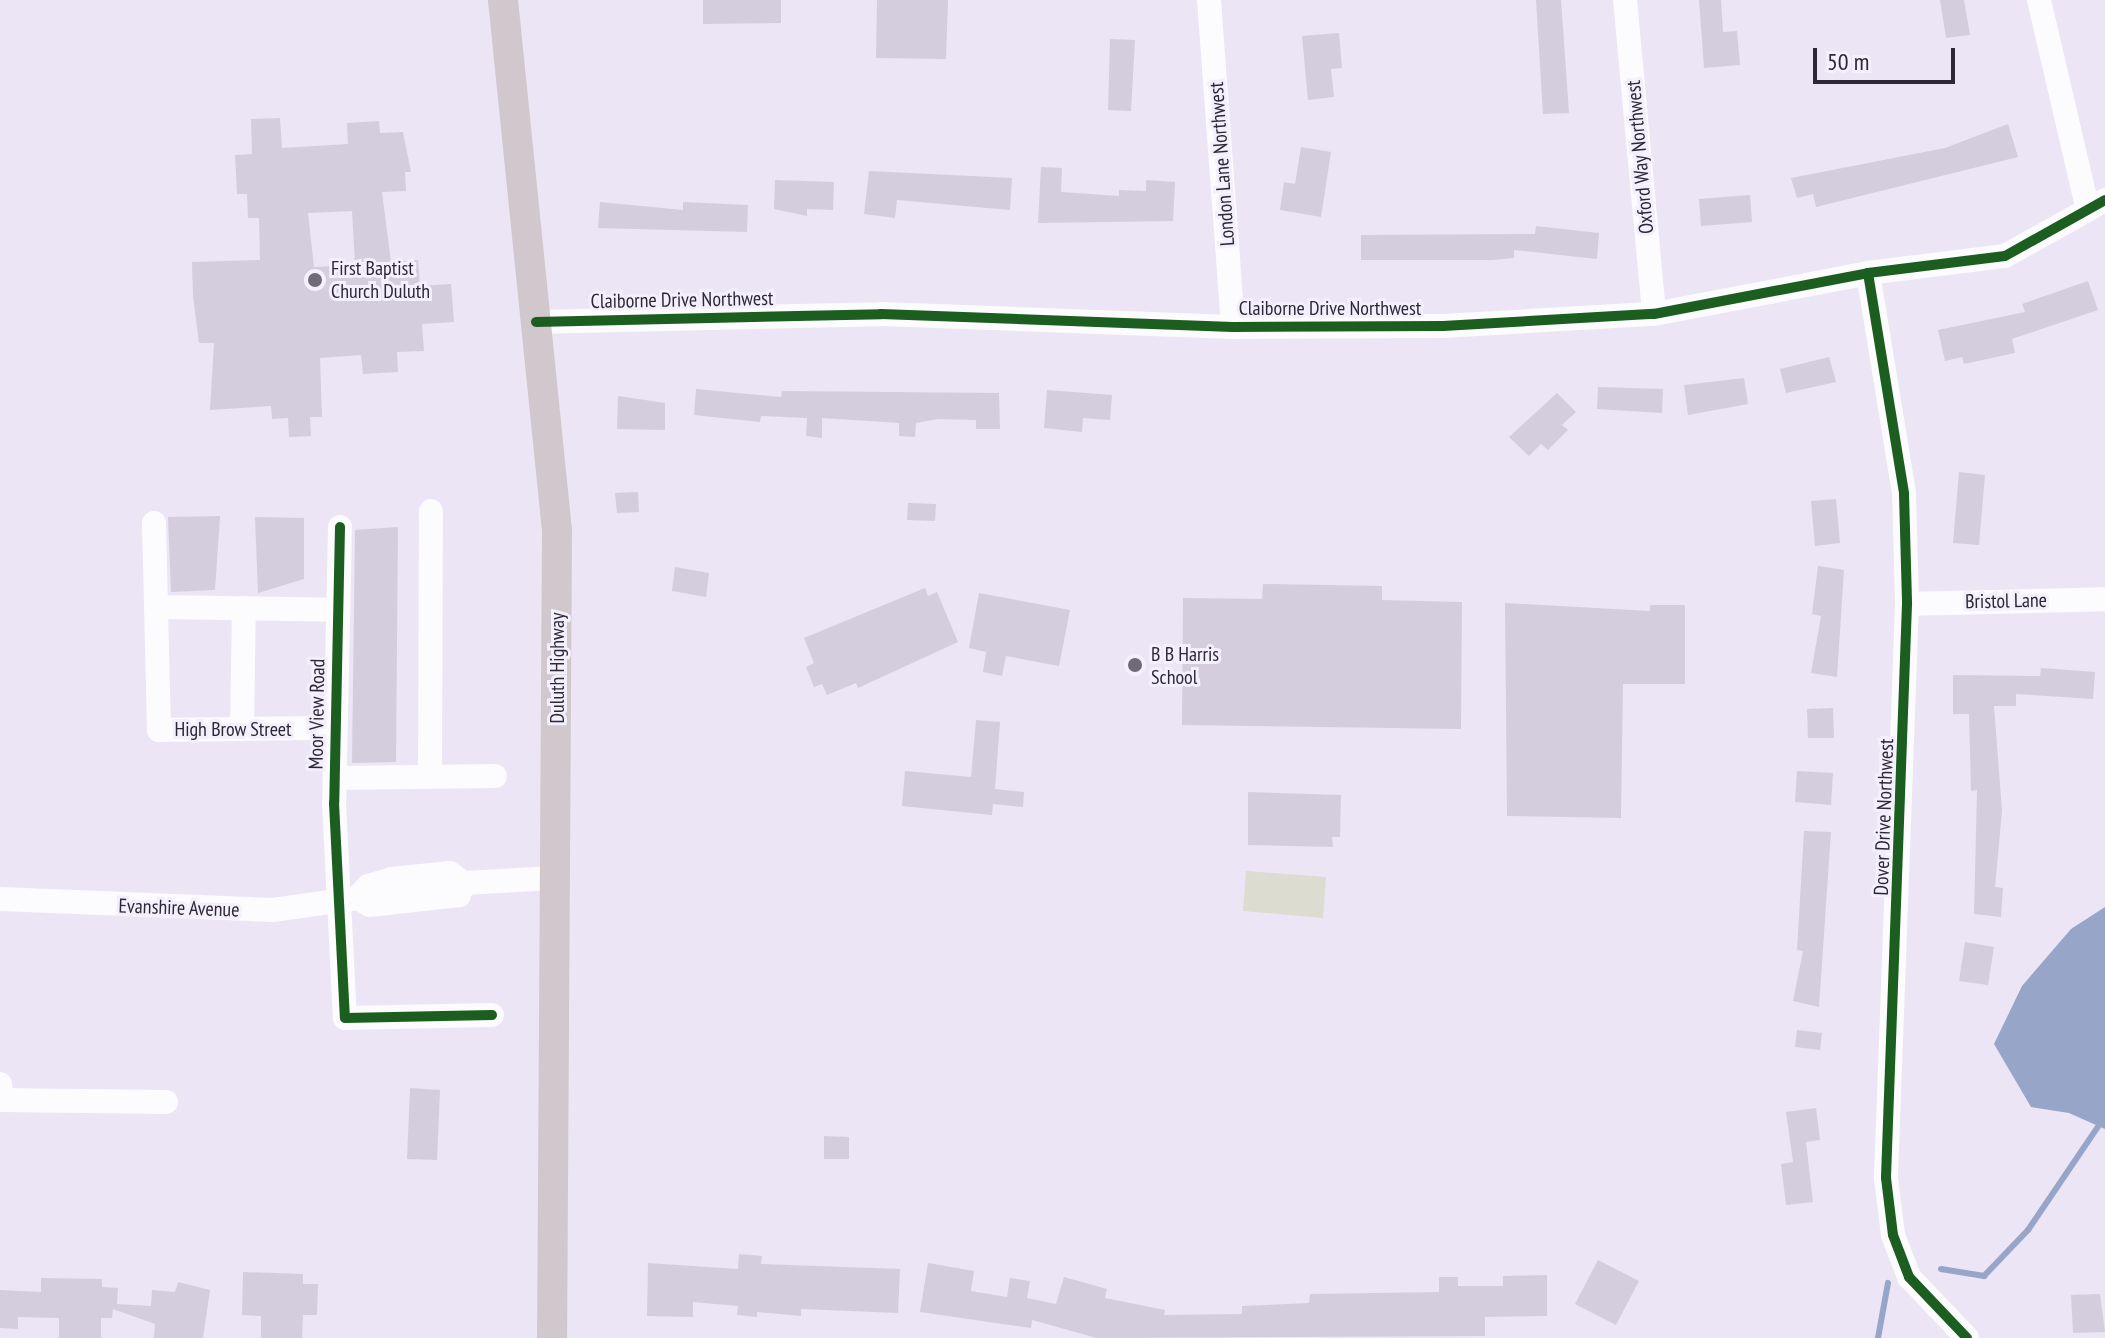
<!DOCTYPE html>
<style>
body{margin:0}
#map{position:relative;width:2105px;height:1338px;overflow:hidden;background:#ebe5f5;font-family:"PT Sans Narrow",sans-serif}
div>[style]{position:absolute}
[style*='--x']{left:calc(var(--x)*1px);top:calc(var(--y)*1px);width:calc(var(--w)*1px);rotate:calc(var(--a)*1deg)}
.green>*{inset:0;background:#dddcd1}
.water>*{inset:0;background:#97a5c8}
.stream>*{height:6px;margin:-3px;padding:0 3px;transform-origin:3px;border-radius:3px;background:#97a5c8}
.building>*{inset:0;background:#d4cddd}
.minor>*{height:24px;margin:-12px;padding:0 12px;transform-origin:12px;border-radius:12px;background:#fcfbfe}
.major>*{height:30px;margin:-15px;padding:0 15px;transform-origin:15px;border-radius:15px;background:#d1c8cd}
.cycleway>*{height:10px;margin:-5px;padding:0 5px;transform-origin:5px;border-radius:5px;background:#1b5e20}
.dots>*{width:22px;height:22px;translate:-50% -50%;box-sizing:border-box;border:4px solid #f4effd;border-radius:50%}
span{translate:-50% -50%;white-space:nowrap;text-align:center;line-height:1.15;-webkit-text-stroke:6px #f4effd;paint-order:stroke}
.street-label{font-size:20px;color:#2d2835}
.poi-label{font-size:20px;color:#2d2835}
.left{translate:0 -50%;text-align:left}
.scale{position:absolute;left:1813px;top:48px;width:142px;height:36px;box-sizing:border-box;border:4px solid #2d2835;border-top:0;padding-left:10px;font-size:24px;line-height:28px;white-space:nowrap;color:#2d2835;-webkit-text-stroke:6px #f4effd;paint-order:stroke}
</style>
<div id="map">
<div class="green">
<i style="clip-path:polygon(1246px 871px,1326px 877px,1323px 918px,1243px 911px)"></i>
</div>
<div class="water">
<i style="clip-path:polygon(2105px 907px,2105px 1129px,2069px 1113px,2031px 1107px,1994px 1044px,2022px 986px,2071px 929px)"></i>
</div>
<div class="stream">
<i style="--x:1941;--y:1269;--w:44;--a:9.2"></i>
<i style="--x:1984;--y:1276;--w:64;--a:-46.3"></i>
<i style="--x:2028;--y:1230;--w:127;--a:-55.9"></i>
<i style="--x:1878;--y:1338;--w:56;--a:-79.7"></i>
</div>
<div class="building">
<i style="clip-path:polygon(703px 0,781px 0,781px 23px,703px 24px)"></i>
<i style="clip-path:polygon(877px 0,948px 0,946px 59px,876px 58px)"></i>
<i style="clip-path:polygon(1536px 0,1561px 0,1569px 113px,1543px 114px)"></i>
<i style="clip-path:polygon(1699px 0,1721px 0,1723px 32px,1737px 31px,1740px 65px,1704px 68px)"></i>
<i style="clip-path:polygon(1940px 0,1964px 0,1970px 35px,1946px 38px)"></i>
<i style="clip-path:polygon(1339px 33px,1342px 68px,1331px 69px,1334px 97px,1308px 100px,1302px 36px)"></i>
<i style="clip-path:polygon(1110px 39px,1135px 40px,1131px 111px,1108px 110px)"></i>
<i style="clip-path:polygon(evenodd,280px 118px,282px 148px,348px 144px,347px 123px,379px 121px,380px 133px,403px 132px,411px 172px,405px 172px,406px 191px,382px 192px,391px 262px,418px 260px,420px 286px,451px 284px,454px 322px,422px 324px,424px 351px,397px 352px,398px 372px,363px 374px,361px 355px,320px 358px,322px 417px,310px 417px,311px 436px,289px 437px,288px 418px,272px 419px,271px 406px,210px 410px,214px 343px,199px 343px,193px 296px,192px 262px,260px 260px,259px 218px,248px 218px,247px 194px,237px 194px,235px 155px,252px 154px,251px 119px,280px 118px,352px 211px,355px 265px,314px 267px,308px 213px,352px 211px)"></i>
<i style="clip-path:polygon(2008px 124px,2018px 157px,1816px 207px,1813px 194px,1797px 198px,1791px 178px,1945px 148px)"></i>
<i style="clip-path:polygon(1301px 147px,1331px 152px,1321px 217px,1280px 210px,1284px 182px,1295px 184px)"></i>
<i style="clip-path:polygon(1041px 167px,1062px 168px,1061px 192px,1119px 196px,1119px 190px,1146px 191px,1146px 180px,1175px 182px,1173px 221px,1038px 223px)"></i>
<i style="clip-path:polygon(869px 171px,1012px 178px,1010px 210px,897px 200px,895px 218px,864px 214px)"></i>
<i style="clip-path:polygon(775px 180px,834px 182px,833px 210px,807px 209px,807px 216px,774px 209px)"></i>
<i style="clip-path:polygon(1750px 195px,1752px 222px,1701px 226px,1699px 199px)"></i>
<i style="clip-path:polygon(600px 202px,683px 210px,683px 202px,748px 205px,747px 232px,598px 228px)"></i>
<i style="clip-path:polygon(1536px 226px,1599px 233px,1597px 259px,1514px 250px,1514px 258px,1492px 260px,1361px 260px,1361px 235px,1535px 234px)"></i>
<i style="clip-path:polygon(2088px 281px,2098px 310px,2012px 339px,2015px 353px,1964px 364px,1962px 357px,1945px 361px,1938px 330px,2025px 312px,2022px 304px)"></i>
<i style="clip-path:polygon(1829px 357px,1836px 382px,1786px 393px,1780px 369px)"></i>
<i style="clip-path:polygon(1744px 378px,1748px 404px,1688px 415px,1684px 385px)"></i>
<i style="clip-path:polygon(1598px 387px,1663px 389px,1662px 413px,1597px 409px)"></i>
<i style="clip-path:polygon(696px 389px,781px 397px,782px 391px,999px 393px,1000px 429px,976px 429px,976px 420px,938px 419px,916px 423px,915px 437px,899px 436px,899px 423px,822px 418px,822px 438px,806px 436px,807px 418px,761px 416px,760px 422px,694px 415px)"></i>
<i style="clip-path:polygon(1047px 390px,1112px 395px,1110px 420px,1083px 418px,1082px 432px,1044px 428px)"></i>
<i style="clip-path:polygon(1557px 393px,1576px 412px,1562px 425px,1568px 430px,1548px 450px,1541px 444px,1529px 456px,1509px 437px)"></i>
<i style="clip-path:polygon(618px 396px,665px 403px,665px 430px,617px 429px)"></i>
<i style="clip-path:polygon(1959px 472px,1985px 475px,1979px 545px,1953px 543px)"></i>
<i style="clip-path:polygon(638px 492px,639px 512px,617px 513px,615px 493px)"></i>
<i style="clip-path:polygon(1836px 499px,1840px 543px,1815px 546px,1811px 501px)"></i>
<i style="clip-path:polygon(908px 503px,936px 504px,935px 521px,907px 520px)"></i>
<i style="clip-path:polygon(220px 516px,215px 590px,171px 592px,168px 517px)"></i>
<i style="clip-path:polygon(255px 517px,304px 518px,304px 579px,258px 593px)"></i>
<i style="clip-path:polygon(398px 527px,396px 762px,352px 763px,355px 530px)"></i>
<i style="clip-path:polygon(1818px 566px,1844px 570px,1837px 677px,1811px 673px,1821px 616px,1812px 614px)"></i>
<i style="clip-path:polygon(675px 567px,709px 573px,706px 597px,672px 591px)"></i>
<i style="clip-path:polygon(1263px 584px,1382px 586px,1382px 600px,1462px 602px,1461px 729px,1182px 725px,1183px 598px,1262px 599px)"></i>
<i style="clip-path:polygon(925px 588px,928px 596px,937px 592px,958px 642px,858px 688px,856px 683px,827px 695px,822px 684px,814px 687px,806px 667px,814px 663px,804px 638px)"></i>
<i style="clip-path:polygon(979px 593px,1070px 610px,1059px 666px,1006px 656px,1002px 676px,983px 672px,986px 652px,969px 648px)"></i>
<i style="clip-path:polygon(1505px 603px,1650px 611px,1650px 605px,1685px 605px,1685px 684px,1623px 684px,1621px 818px,1507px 816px)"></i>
<i style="clip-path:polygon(2041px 668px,2095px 672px,2093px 699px,2016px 694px,2016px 706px,1994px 706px,2002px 811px,1995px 887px,2003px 888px,2001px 917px,1974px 914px,1977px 790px,1971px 791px,1969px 714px,1953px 714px,1953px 675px,2040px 676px)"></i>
<i style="clip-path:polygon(1833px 708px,1834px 738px,1808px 738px,1807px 709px)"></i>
<i style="clip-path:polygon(976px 720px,1000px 722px,995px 789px,1024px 792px,1023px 807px,993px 804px,992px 815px,902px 806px,905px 771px,971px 777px)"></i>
<i style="clip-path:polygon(1797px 771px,1833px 773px,1831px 805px,1795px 802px)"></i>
<i style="clip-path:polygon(1248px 792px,1341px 795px,1340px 837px,1332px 837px,1333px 847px,1248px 845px)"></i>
<i style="clip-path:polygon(1804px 831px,1831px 832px,1819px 1007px,1793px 1001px,1803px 951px,1797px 950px)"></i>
<i style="clip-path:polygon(1965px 942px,1994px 947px,1988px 985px,1959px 981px)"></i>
<i style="clip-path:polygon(1797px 1030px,1822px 1033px,1820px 1050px,1795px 1047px)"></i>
<i style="clip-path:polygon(410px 1088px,440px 1090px,437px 1160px,407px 1159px)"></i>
<i style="clip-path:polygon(1816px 1108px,1820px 1140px,1806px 1142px,1813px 1202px,1786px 1205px,1781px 1164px,1793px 1162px,1786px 1112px)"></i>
<i style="clip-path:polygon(824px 1136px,849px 1137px,849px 1159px,824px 1159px)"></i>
<i style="clip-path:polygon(739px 1254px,762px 1256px,761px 1264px,900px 1269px,898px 1313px,801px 1309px,801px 1316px,757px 1312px,757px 1317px,737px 1315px,738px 1306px,693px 1302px,693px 1317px,647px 1316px,648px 1263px,738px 1269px)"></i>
<i style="clip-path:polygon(1598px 1260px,1639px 1281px,1616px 1325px,1575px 1304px)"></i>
<i style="clip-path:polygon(928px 1263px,974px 1271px,971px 1291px,1007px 1297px,1010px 1278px,1030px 1281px,1027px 1298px,1056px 1304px,1064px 1277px,1107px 1289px,1105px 1298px,1165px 1310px,1164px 1315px,1242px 1314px,1242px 1306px,1309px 1303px,1310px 1294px,1439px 1292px,1439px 1277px,1458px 1277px,1458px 1286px,1503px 1286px,1503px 1276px,1547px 1275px,1547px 1316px,1485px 1317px,1485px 1336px,1097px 1338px,1032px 1320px,1031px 1328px,920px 1312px)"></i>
<i style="clip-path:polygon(243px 1272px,303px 1274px,303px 1284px,318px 1284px,317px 1315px,303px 1315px,302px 1338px,261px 1338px,261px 1316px,242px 1315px)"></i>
<i style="clip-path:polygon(41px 1278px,102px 1279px,102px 1287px,118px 1288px,117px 1304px,151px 1306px,152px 1290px,175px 1292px,178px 1282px,210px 1290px,203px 1338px,154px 1338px,155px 1324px,113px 1309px,112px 1318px,101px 1318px,101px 1338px,59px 1338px,59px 1318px,18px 1317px,18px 1329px,0 1328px,0 1290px,41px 1292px)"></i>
<i style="clip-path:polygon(2100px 1294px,2105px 1332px,2073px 1333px,2071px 1295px)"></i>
</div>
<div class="minor">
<i style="--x:1209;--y:0;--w:328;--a:85.8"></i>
<i style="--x:1625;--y:0;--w:315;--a:84.7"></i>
<i style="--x:2039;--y:0;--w:212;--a:76.9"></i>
<i style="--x:1868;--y:273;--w:224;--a:80.7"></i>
<i style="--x:1904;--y:494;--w:110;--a:88.4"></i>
<i style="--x:1907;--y:604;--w:574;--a:92.1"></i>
<i style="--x:1886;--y:1178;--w:57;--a:83"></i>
<i style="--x:1893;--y:1235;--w:45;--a:69.1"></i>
<i style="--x:1909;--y:1277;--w:84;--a:46.4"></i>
<i style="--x:536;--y:322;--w:345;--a:-1.3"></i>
<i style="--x:881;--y:314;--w:352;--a:2.1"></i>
<i style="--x:1233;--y:327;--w:210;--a:-0.3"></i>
<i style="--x:1443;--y:326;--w:211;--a:-3.3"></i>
<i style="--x:1654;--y:314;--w:218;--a:-10.8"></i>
<i style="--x:1868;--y:273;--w:138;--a:-7.1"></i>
<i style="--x:2005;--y:256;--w:115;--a:-29.2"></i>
<i style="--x:154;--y:523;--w:84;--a:88.6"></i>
<i style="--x:156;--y:607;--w:181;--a:0.9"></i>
<i style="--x:340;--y:527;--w:276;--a:91.2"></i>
<i style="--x:334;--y:803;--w:215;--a:87.1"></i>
<i style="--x:345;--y:1018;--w:147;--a:-1.2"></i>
<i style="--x:1907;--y:604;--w:198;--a:-1.4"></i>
<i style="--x:156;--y:607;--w:123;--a:88.6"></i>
<i style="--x:159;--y:730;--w:176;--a:-0.7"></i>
<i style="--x:242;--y:729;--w:121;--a:-89.1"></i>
<i style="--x:430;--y:777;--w:266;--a:-89.8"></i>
<i style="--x:335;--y:778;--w:160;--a:-0.7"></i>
<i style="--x:463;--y:883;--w:13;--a:108"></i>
<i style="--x:459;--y:895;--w:90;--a:173.6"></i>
<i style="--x:370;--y:905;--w:15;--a:-152"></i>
<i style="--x:357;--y:898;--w:16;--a:-47"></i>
<i style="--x:368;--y:886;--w:25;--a:-16"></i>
<i style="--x:392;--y:879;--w:58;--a:-5.9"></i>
<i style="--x:450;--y:873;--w:16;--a:38"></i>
<i style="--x:463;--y:883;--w:91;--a:-3.1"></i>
<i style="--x:0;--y:899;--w:273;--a:2.3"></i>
<i style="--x:273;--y:910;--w:85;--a:-8.1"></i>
<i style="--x:0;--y:1084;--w:16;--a:83"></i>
<i style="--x:2;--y:1100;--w:164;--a:0.7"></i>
</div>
<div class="major">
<i style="--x:503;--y:0;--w:534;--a:84.19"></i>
<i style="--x:557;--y:531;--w:807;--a:90.35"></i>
</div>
<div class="cycleway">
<i style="--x:1868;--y:273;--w:224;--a:80.7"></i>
<i style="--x:1904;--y:494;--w:110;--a:88.4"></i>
<i style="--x:1907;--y:604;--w:574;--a:92.1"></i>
<i style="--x:1886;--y:1178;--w:57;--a:83"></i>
<i style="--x:1893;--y:1235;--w:45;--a:69.1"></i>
<i style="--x:1909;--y:1277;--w:84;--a:46.4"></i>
<i style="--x:536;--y:322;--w:345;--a:-1.3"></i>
<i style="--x:881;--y:314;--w:352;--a:2.1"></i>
<i style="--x:1233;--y:327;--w:210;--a:-0.3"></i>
<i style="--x:1443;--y:326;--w:211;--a:-3.3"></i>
<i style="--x:1654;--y:314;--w:218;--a:-10.8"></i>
<i style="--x:1868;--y:273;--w:138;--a:-7.1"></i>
<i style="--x:2005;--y:256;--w:115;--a:-29.2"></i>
<i style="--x:340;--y:527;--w:276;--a:91.2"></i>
<i style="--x:334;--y:803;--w:215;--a:87.1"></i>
<i style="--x:345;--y:1018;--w:147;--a:-1.2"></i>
</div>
<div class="dots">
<i style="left:315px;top:280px;background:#706a78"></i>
<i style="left:1135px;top:665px;background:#706a78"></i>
</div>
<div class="street-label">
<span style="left:1640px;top:157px;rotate:-95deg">Oxford Way Northwest</span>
<span style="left:1222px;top:164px;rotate:-94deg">London Lane Northwest</span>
<span style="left:682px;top:300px;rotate:-1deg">Claiborne Drive Northwest</span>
<span style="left:1330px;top:308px">Claiborne Drive Northwest</span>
<span style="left:2006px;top:601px;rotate:-1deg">Bristol Lane</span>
<span style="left:557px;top:668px;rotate:-90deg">Duluth Highway</span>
<span style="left:317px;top:714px;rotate:-89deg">Moor View Road</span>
<span style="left:233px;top:729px">High Brow Street</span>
<span style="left:1884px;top:817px;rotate:-88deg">Dover Drive Northwest</span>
<span style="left:179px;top:908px;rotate:2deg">Evanshire Avenue</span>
</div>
<div class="poi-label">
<span class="left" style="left:331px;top:280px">First Baptist<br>Church Duluth</span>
<span class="left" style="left:1151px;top:666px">B B Harris<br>School</span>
</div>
<div class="scale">50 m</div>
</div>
